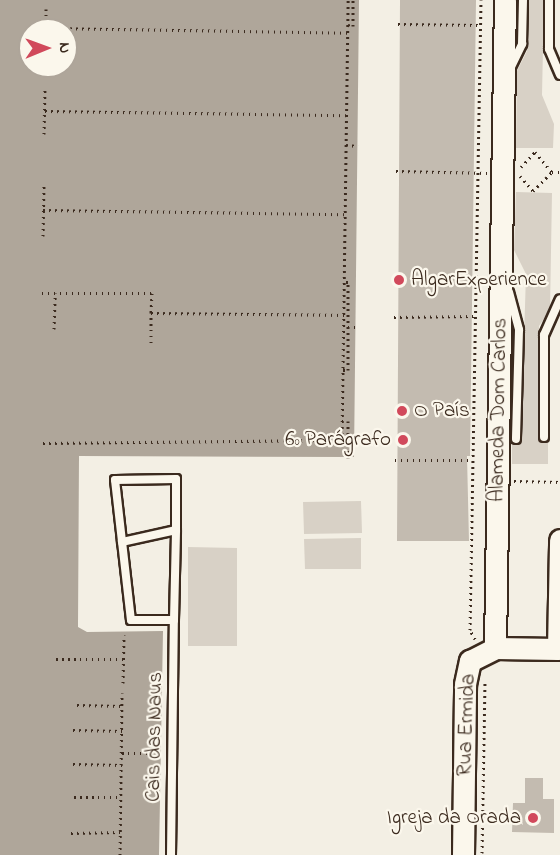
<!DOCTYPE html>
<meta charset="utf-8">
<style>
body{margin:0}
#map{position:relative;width:560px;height:855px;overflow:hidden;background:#f3efe4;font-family:"Indie Flower",sans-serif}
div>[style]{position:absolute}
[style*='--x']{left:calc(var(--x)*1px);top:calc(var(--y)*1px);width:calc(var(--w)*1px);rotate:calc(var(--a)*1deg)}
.green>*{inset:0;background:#d8d1c6}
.water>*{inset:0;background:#afa69a}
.building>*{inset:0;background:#c3bbb0}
.path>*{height:3px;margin-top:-1.5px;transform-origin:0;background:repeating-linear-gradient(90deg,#3b2a1e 0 1.5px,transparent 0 6px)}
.roads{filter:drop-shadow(2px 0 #3b2a1e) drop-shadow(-2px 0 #3b2a1e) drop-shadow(0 2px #3b2a1e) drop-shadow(0 -2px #3b2a1e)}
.service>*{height:8px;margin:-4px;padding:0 4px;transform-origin:4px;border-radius:4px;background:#fbf7ec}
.tertiary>*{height:21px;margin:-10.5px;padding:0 10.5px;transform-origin:10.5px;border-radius:10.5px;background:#fbf7ec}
.dots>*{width:16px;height:16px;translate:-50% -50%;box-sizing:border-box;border:3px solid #fbf7ec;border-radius:50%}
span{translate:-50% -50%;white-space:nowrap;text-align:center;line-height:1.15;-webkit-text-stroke:4.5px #fbf7ec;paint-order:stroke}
.poi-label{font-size:21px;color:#3b2a1e}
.left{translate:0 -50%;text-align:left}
.right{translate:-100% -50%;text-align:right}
.street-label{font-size:21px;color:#3b2a1e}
.north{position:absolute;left:18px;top:18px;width:60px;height:60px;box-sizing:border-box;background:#fbf7ec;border:2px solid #aea59a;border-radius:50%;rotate:89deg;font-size:16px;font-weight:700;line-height:24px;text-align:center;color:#3b2a1e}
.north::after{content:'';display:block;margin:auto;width:21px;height:27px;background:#d1495b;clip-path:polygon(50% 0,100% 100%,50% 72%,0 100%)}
</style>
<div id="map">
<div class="green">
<i style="clip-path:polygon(528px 0,544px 0,542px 95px,554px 124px,553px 148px,516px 148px,517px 71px,527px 51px)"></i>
<i style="clip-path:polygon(516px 192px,552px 193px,550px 310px,539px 326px,539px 435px,548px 435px,548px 464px,512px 464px,512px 435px,521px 436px,526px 274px,514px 250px)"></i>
<i style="clip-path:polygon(361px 501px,362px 533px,304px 534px,303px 502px)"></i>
<i style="clip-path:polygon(361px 538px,361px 569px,305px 569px,304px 539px)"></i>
<i style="clip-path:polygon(188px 547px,237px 548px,237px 646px,188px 646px)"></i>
</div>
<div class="water">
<i style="clip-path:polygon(evenodd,0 0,359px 0,354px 457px,79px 456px,78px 627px,87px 632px,163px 631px,159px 855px,0 855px,0 0,30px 30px,66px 30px,66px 66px,30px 66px,30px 30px)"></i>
</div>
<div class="building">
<i style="clip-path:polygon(400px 0,476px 0,470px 456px,467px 456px,469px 541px,397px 541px)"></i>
<i style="clip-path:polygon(525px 778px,543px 778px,543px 799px,554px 799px,554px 833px,512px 832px,513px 803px,525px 803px)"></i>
</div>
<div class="path">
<i style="--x:398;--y:24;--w:82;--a:0.7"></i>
<i style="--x:348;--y:25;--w:5;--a:11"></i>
<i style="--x:353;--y:26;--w:26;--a:-90"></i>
<i style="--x:46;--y:28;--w:302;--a:0.9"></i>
<i style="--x:46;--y:28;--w:19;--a:-90"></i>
<i style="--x:45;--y:111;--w:302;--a:0.8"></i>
<i style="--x:44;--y:134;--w:46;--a:-88.8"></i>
<i style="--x:346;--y:145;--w:12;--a:5"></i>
<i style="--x:521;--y:167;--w:21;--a:-47"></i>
<i style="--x:535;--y:152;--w:26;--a:50"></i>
<i style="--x:396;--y:171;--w:91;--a:1.3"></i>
<i style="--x:520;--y:176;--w:20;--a:49"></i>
<i style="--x:533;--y:191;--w:27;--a:-45"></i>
<i style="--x:552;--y:172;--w:8;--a:0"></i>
<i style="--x:43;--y:210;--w:301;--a:0.8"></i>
<i style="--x:43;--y:236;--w:52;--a:-88.9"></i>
<i style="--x:42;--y:293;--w:110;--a:0"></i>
<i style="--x:152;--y:293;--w:20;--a:93"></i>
<i style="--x:151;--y:313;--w:193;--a:0.6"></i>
<i style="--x:394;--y:317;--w:81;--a:-0.7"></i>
<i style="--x:348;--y:327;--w:7;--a:0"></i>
<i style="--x:54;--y:329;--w:36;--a:-88"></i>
<i style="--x:151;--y:343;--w:30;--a:-90"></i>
<i style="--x:343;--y:370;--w:5;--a:0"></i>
<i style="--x:348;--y:370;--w:88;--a:-90"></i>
<i style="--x:348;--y:282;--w:4;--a:180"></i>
<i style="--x:342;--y:421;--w:6;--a:0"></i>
<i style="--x:348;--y:421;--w:37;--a:90"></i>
<i style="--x:43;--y:443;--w:299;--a:-0.6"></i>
<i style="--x:342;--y:440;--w:440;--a:-89.2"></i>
<i style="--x:395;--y:460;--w:78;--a:0"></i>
<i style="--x:514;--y:481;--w:46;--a:1.2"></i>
<i style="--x:475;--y:639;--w:10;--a:-119"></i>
<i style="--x:470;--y:630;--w:630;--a:-89"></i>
<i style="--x:56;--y:659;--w:67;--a:0"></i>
<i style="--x:123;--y:683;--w:48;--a:-88.8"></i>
<i style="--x:77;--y:705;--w:45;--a:1.3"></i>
<i style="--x:73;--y:730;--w:49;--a:1.2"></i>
<i style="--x:122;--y:753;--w:40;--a:0"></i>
<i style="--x:73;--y:764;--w:49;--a:1.2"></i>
<i style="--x:74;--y:797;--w:47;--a:0"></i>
<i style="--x:71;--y:833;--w:49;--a:-1.2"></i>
<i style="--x:482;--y:853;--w:173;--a:-89"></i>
<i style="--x:120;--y:855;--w:162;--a:-89.3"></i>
</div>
<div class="roads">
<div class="service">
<i style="--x:549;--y:0;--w:49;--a:90"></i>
<i style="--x:549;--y:49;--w:28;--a:67"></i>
<i style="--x:510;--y:69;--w:28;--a:-64"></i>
<i style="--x:522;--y:44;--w:44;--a:-88.7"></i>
<i style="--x:509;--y:292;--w:39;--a:75"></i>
<i style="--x:519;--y:330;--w:109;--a:91.6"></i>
<i style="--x:544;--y:437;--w:102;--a:-90"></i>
<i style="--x:544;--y:335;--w:39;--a:-66"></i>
<i style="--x:122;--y:542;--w:55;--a:-12.5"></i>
<i style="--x:171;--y:855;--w:235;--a:-89.3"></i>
<i style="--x:174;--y:620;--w:90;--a:-88.7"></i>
<i style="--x:176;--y:530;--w:51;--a:-90"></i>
<i style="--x:176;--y:479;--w:61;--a:179.1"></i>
<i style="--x:115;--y:480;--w:141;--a:83.5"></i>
<i style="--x:131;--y:620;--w:43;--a:0"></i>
</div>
<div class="tertiary">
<i style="--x:495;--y:648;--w:648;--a:-89.12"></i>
<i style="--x:463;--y:855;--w:171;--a:-89.3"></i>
<i style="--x:465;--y:684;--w:24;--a:-78"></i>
<i style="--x:470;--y:661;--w:28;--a:-27"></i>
<i style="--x:495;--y:648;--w:63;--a:0.9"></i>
<i style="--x:558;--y:649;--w:109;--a:-88.9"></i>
</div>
</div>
<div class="dots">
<i style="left:399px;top:280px;background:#d1495b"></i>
<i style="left:402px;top:411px;background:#d1495b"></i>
<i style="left:403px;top:440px;background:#d1495b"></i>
<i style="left:533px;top:818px;background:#d1495b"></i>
</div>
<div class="poi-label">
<span class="left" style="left:411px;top:280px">AlgarExperience</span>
<span class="left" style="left:414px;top:411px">O País</span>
<span class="right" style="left:391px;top:440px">6º Parágrafo</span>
<span class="right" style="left:521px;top:818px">Igreja da Orada</span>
</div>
<div class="street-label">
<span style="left:499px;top:410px;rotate:-89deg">Alameda Dom Carlos</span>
<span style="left:467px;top:725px;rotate:-88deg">Rua Ermida</span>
<span style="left:155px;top:737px;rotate:-89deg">Cais das Naus</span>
</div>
<div class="north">N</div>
</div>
